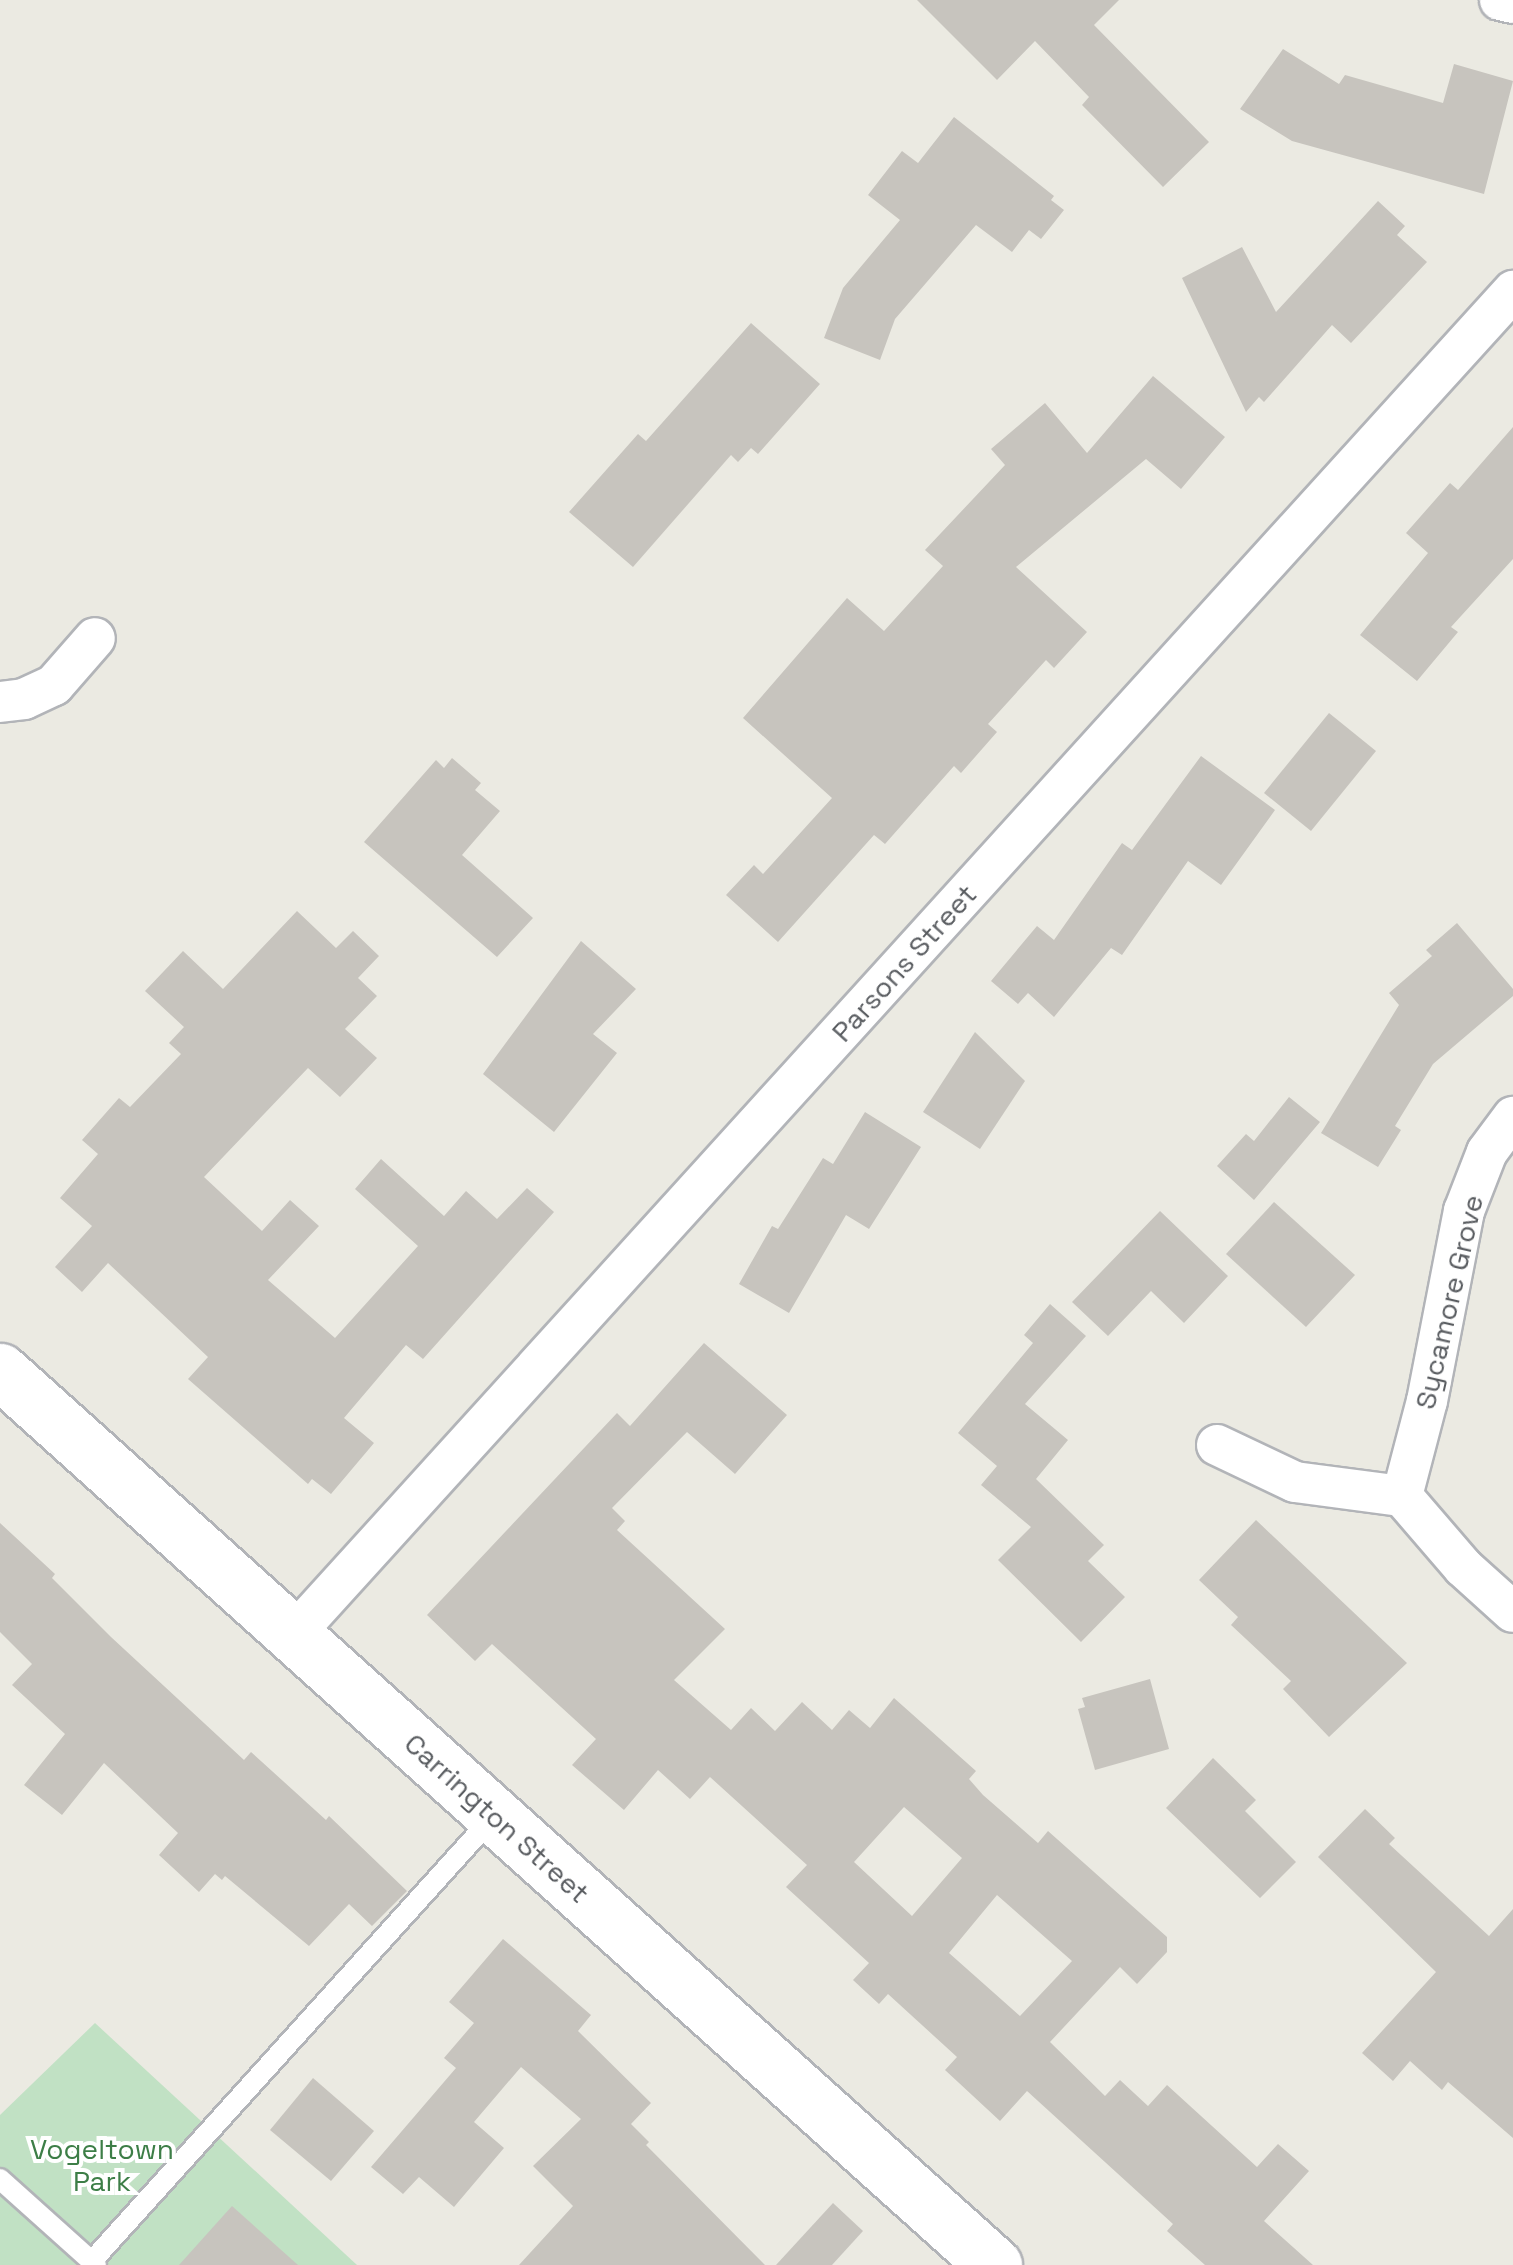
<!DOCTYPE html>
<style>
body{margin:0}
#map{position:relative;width:1513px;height:2265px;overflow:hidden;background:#ebeae2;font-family:"Space Grotesk",sans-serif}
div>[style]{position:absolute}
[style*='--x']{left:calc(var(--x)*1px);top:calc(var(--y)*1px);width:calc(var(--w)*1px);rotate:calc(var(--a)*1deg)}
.green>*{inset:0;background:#c1e1c4}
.building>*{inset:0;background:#c7c4be}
.roads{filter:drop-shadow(2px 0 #b2b4b8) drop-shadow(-2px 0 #b2b4b8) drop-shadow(0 2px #b2b4b8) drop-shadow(0 -2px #b2b4b8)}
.service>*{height:20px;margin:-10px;padding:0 10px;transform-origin:10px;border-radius:10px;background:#fff}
.minor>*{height:40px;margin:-20px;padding:0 20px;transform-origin:20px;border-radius:20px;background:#fff}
.secondary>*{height:55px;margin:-27.5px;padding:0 27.5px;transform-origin:27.5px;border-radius:27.5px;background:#fff}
span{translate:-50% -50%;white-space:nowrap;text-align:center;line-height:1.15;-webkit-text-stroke:8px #fff;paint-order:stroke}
.street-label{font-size:28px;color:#5a5d61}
.park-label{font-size:28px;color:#3d7e47}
</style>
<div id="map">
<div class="green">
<i style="clip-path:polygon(95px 2023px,357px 2265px,0 2265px,0 2115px)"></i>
</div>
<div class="building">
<i style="clip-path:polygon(917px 0,1119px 0,1094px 25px,1209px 142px,1163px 187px,1082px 105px,1089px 97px,1035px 41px,997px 80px)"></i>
<i style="clip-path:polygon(1283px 49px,1339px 84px,1345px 75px,1443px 103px,1454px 64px,1513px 81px,1484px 194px,1292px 141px,1240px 109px)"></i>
<i style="clip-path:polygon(954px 117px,1054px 196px,1051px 200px,1064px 210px,1041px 239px,1029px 230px,1012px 252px,976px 225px,895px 319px,880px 360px,824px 338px,843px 288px,900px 220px,868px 195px,902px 151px,918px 163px)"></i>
<i style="clip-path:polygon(1378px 201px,1405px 226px,1397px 235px,1427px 262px,1351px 343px,1332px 325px,1264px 402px,1259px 397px,1246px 412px,1182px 278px,1242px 247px,1276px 312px)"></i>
<i style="clip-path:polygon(751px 323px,820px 384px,758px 454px,751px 448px,738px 462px,731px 455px,633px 567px,569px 512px,638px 434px,646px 441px)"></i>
<i style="clip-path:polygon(1153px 376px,1225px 437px,1181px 489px,1146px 459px,1016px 567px,1087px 632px,1054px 668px,1046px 660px,988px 724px,997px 732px,961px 773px,954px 766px,885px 844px,874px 835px,778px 942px,726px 895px,754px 865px,763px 874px,832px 798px,743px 718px,847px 598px,884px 631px,943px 566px,925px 550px,1005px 465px,991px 449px,1045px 403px,1087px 453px)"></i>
<i style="clip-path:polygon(1513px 427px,1513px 559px,1451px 627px,1458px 632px,1417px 681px,1360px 635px,1428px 553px,1406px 533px,1450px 483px,1458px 490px)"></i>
<i style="clip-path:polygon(1329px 713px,1376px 751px,1311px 831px,1264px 793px)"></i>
<i style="clip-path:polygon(1201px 756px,1275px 810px,1221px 885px,1188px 861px,1122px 955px,1111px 948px,1054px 1017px,1028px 993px,1018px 1004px,991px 981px,1037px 926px,1054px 940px,1122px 843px,1132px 850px)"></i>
<i style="clip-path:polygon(452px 758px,481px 783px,475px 790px,500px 811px,462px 855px,533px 918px,497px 957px,364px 842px,436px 760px,444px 768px)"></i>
<i style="clip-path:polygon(297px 911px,336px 948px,353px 931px,379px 956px,358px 978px,377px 996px,345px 1029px,377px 1058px,340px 1097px,308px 1068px,204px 1177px,262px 1231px,290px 1200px,319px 1226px,268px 1280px,335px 1338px,418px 1246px,355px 1189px,381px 1159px,444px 1216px,466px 1191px,497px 1219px,527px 1188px,554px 1212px,423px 1359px,406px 1345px,344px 1418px,374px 1443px,331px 1494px,312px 1479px,308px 1484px,188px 1379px,208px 1357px,108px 1263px,82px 1292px,55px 1267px,92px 1226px,60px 1198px,98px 1154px,82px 1140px,119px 1098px,130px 1107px,181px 1054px,169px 1043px,184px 1027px,145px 991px,183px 951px,223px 989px)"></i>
<i style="clip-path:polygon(1457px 923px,1513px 989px,1513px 996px,1433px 1064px,1395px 1126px,1401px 1130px,1378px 1167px,1321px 1133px,1399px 1005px,1389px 993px,1432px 956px,1426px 950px)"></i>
<i style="clip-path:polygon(581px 941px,636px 989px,593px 1034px,617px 1053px,554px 1132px,483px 1074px)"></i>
<i style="clip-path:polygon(975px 1032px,1025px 1081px,980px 1149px,923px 1112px)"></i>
<i style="clip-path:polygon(1289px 1097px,1320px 1122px,1254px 1200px,1217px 1166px,1246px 1134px,1254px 1141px)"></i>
<i style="clip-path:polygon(865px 1112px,921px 1147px,869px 1229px,846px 1215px,789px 1313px,739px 1284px,772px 1226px,778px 1229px,823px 1158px,833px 1164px)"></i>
<i style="clip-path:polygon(1274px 1202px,1355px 1275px,1306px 1327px,1226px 1254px)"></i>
<i style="clip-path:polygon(1160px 1211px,1228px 1276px,1184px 1323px,1151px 1291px,1108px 1336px,1072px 1302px)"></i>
<i style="clip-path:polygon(1050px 1304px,1086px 1336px,1025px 1404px,1068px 1440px,1036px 1479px,1104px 1545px,1088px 1561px,1125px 1597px,1081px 1642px,998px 1560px,1031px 1527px,981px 1485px,997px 1466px,958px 1433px,1033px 1343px,1024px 1335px)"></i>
<i style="clip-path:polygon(evenodd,704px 1343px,787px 1415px,735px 1474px,687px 1432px,612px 1508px,625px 1521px,617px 1530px,725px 1629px,674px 1680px,731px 1730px,751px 1708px,775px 1731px,802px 1702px,832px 1730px,849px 1710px,870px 1728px,894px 1698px,976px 1771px,969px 1779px,983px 1795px,1038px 1843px,1048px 1831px,1167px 1937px,1167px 1952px,1137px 1984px,1120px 1967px,1050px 2042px,1105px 2096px,1120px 2080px,1148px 2106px,1167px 2085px,1257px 2167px,1278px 2144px,1309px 2171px,1264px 2221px,1313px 2265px,1205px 2265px,1167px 2231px,1173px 2224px,1027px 2091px,1000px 2121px,945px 2070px,957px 2057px,888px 1994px,879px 2004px,853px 1980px,869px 1963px,786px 1887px,807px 1865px,710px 1777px,690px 1799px,658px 1770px,624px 1810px,572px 1765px,596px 1739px,492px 1644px,475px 1661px,427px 1615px,617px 1413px,630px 1426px,704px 1343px,904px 1807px,962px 1858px,912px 1916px,854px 1862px,904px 1807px,704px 1343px,997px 1895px,1072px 1961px,1020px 2016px,949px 1953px,997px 1895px)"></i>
<i style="clip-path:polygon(1256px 1520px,1407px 1663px,1329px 1737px,1283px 1689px,1291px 1681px,1231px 1625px,1238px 1617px,1199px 1580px)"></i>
<i style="clip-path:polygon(0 1523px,55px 1574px,52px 1578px,111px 1637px,244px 1760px,251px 1752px,326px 1820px,329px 1816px,407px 1891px,372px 1926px,349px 1904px,309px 1946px,225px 1876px,222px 1880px,215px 1874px,199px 1892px,159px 1855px,178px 1833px,104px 1763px,62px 1815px,24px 1785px,65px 1734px,12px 1685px,32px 1664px,0 1632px)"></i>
<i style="clip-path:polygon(1150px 1679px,1169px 1749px,1095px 1770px,1078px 1709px,1085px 1707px,1082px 1698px)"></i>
<i style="clip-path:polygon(1213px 1758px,1256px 1800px,1245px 1811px,1296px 1862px,1260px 1898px,1166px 1808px)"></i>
<i style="clip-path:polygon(1365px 1809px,1395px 1838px,1389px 1844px,1489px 1936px,1513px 1909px,1513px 2138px,1448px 2082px,1442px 2090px,1410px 2061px,1393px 2081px,1362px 2053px,1436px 1972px,1318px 1857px)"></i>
<i style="clip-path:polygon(503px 1939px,591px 2015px,578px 2031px,651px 2103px,631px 2124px,649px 2142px,646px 2145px,765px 2265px,519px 2265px,573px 2206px,533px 2166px,581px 2119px,521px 2067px,474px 2122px,504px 2148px,454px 2207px,419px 2177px,403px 2194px,371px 2167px,456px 2068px,444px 2058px,474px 2023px,449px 2002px)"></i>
<i style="clip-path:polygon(313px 2078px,374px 2131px,331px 2181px,270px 2130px)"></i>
<i style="clip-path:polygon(833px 2203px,863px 2231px,832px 2265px,776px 2265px)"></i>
<i style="clip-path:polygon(232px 2206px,298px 2265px,179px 2265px)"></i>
</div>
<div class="roads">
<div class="service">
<i style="--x:0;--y:2179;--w:129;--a:41.9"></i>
<i style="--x:92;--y:2261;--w:598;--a:-47.91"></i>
</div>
<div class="minor">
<i style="--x:1500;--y:0;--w:13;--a:13"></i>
<i style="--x:0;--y:702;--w:24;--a:-7"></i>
<i style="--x:24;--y:699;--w:33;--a:-25"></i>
<i style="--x:54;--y:685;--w:62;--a:-48.9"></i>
<i style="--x:1217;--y:1445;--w:86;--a:25.4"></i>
<i style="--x:1295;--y:1482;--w:108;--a:7.5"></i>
<i style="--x:1402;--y:1496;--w:94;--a:49.3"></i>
<i style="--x:1463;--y:1567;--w:67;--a:42"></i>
<i style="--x:1402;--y:1496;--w:98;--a:-75.3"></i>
<i style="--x:1427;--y:1401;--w:194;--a:-79"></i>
<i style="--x:1464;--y:1211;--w:63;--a:-68.7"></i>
<i style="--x:1487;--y:1152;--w:44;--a:-53.4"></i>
<i style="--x:294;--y:1634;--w:1814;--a:-47.77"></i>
</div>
<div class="secondary">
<i style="--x:0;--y:1371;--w:1337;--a:41.97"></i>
</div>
</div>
<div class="street-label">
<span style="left:904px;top:963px;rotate:-48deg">Parsons Street</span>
<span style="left:1449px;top:1302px;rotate:-77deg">Sycamore Grove</span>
<span style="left:497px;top:1818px;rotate:42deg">Carrington Street</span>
</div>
<div class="park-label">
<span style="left:102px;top:2165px">Vogeltown<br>Park</span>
</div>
</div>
